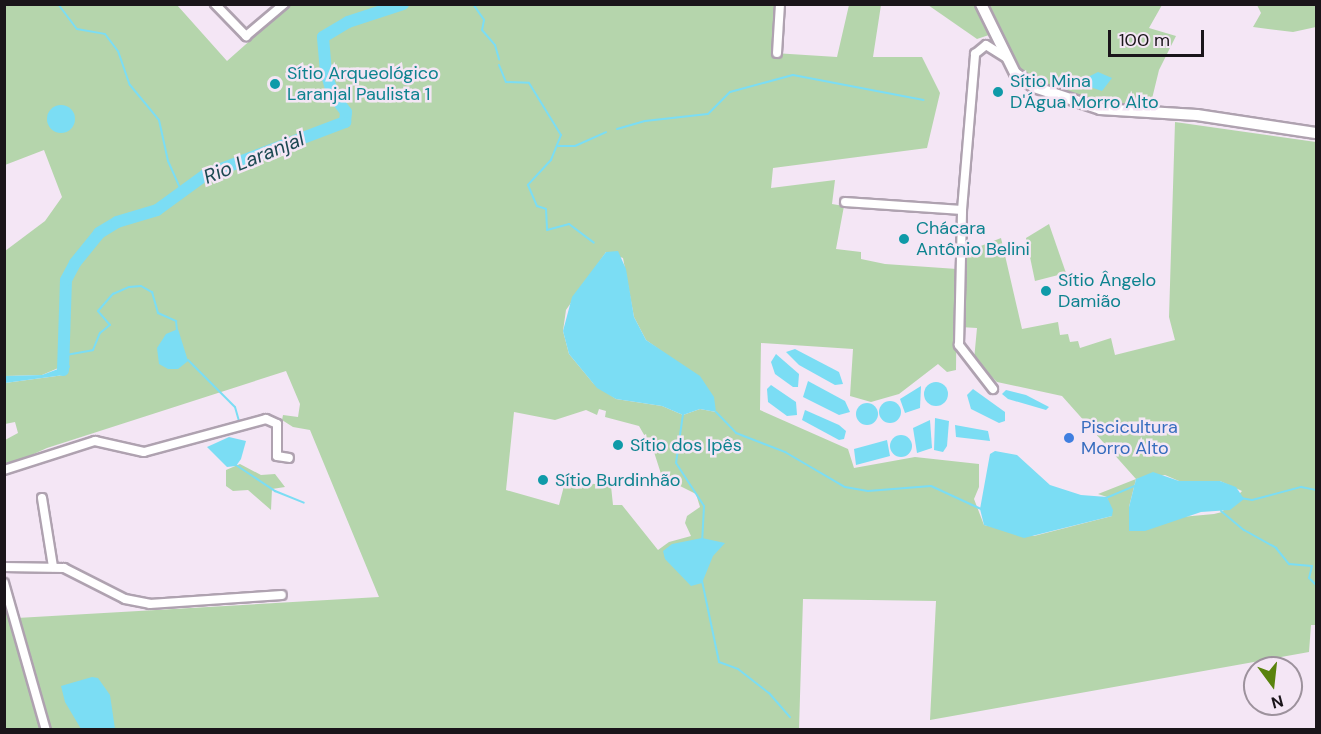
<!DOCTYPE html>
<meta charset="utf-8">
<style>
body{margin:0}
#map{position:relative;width:1321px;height:734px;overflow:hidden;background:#f4e6f5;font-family:"DM Sans",sans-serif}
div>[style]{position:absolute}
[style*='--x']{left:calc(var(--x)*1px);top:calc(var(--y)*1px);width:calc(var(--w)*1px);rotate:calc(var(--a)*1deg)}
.green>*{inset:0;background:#b5d5ac}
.water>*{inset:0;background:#7bddf4}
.round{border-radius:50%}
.stream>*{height:2px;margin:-1px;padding:0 1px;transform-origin:1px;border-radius:1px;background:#7bddf4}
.river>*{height:12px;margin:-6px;padding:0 6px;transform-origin:6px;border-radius:6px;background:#7bddf4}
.roads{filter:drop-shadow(2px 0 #afa2b0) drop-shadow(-2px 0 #afa2b0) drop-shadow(0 2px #afa2b0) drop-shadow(0 -2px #afa2b0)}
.minor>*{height:8px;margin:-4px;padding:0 4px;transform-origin:4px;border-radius:4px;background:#fff}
.secondary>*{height:10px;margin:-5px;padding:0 5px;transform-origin:5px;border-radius:5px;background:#fff}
.dots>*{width:16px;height:16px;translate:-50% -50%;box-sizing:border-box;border:3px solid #f4e6f5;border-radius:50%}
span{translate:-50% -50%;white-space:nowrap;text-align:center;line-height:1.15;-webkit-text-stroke:5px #f4e6f5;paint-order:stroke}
.culture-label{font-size:18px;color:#0d838f}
.left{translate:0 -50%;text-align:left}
.shop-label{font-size:18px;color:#366cbe}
.water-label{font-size:20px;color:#1c4852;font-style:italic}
.frame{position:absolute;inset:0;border:6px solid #1a151a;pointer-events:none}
.north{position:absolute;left:1243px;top:656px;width:60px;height:60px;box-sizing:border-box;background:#f4e6f5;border:2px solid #9d929d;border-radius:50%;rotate:165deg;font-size:16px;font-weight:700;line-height:24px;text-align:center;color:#1a151a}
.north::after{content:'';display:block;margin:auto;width:21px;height:27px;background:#59830d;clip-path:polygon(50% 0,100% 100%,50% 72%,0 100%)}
.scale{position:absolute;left:1108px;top:30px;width:96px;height:27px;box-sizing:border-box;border:3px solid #1a151a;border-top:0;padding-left:8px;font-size:18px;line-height:21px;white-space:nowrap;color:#1a151a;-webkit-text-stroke:4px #f4e6f5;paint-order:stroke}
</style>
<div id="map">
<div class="green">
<i style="clip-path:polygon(evenodd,5px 5px,177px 5px,227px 61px,290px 5px,778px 5px,774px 53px,837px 57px,849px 5px,881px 5px,873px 57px,922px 57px,940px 93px,927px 148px,773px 168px,771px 188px,835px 180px,832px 204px,844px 206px,836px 249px,861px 252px,861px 259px,885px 264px,957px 269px,956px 370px,947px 372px,938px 364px,899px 394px,871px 402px,850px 396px,853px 349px,761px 343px,760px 410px,848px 449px,854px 468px,915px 457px,979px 464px,979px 487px,974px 499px,984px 525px,1034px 536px,1112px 516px,1107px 497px,1098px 494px,1136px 479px,1062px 396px,997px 382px,974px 360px,977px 328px,960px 327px,963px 253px,1001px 238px,1022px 329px,1058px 322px,1060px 335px,1068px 334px,1070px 342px,1078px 341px,1080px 348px,1111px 338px,1115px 355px,1175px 340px,1169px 317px,1175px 122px,1316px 142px,1316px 625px,1311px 625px,1309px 652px,930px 720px,936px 601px,803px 599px,799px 729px,5px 730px,4px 600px,27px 679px,33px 677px,17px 618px,379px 597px,310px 430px,293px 427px,282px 420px,283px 415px,298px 417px,300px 404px,286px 371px,47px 448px,5px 467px,5px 440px,18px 433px,15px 422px,5px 424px,5px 383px,64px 375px,63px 366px,42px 375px,5px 376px,5px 251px,45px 221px,62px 197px,44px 150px,5px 165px,5px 5px,606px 252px,623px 258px,634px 317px,646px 340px,667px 355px,716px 412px,700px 409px,683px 415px,662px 406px,616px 399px,593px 383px,569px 354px,563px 331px,566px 310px,606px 252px,5px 5px,599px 409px,606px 411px,605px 417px,639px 426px,654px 452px,662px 477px,696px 494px,700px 507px,687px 516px,685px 523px,691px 536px,669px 542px,658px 550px,622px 505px,613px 505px,611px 486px,570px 481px,564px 486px,559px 505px,506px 490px,514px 412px,555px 420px,586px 410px,597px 415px,599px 409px,5px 5px,1165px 475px,1179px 481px,1220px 481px,1242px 491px,1222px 512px,1214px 514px,1181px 517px,1129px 507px,1136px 479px,1165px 475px)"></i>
<i style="clip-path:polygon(928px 5px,974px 5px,989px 35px,977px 39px)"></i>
<i style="clip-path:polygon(988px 5px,1162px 5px,1149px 28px,1176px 36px,1159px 70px,1150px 107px,1102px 104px,1036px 83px,1020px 70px)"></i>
<i style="clip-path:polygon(1257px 5px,1316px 5px,1316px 27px,1293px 32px,1253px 27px,1261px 13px)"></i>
<i style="clip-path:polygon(1049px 224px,1066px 273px,1035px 281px,1026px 238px)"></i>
<i style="clip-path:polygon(240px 464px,261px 475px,275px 474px,285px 487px,272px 489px,271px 510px,248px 490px,233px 491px,226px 486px,226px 470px)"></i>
</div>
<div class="water">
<i style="clip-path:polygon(1098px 72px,1112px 78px,1102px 91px,1087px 86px,1084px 79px)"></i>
<i class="round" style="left:47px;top:105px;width:28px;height:28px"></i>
<i style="clip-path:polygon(618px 251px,626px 269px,634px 317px,646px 340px,700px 376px,714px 397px,716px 412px,700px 409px,683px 415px,662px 406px,616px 399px,597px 388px,569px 354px,563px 331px,572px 297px,606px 252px)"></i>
<i style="clip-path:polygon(178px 329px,188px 361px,178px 369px,168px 369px,159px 364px,157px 348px,166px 334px)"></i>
<i style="clip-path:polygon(795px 349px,839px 372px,843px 384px,835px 385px,799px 365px,786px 352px)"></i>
<i style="clip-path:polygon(776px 354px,799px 374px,798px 387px,793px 387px,775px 374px,771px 362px)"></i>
<i style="clip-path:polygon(66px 355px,70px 367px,64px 375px,5px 383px,5px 376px,42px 375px,58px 369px)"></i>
<i style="clip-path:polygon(808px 381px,845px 401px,850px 412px,839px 415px,803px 397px)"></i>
<i class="round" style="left:924px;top:382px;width:24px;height:24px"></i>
<i style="clip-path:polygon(771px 385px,796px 402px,797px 415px,787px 416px,768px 402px,767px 389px)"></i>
<i style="clip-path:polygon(921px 386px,920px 408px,905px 413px,900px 399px)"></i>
<i style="clip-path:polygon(973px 389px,1005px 412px,1005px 421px,999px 423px,971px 409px,967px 395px)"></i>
<i style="clip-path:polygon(1006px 390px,1026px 395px,1049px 407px,1046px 410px,1008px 399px,1002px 394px)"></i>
<i class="round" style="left:879px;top:401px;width:22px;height:22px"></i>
<i class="round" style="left:856px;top:403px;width:22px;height:22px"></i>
<i style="clip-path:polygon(805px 410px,839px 425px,846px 431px,844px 439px,839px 440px,802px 420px)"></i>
<i style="clip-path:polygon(935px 418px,949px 421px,947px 446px,943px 452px,934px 450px)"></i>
<i style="clip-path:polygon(930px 420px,932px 448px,917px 453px,913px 428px)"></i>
<i style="clip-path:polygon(955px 425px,988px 431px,990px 441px,956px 437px)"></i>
<i class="round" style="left:890px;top:435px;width:22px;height:22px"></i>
<i style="clip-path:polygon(229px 437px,246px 441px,241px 459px,236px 466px,227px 467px,207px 447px)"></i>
<i style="clip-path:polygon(887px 440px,890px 456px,856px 465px,854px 449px)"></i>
<i style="clip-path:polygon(995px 451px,1017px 455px,1050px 485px,1081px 495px,1107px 497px,1113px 510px,1112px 516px,1024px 538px,984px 525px,980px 509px,990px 454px)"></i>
<i style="clip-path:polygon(1153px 472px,1179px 481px,1220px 481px,1236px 487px,1244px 499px,1230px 510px,1201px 512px,1145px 531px,1129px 531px,1129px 507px,1136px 479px)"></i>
<i style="clip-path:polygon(702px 538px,725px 543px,713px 556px,702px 583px,691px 586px,665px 559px,663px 551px,672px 544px)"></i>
<i style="clip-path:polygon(92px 677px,98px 678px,110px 695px,115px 729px,81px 729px,65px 702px,61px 686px)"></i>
</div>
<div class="stream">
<i style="--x:58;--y:4;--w:31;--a:53"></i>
<i style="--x:77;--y:29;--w:28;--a:10"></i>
<i style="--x:105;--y:34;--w:21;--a:53"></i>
<i style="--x:118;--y:51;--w:36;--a:71"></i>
<i style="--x:130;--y:85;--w:45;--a:50.4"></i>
<i style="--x:159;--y:120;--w:42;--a:77.6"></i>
<i style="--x:168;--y:161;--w:34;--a:66"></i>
<i style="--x:473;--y:4;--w:19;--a:55"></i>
<i style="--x:484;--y:20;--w:10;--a:101"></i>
<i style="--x:482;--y:30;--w:20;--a:49"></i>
<i style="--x:495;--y:45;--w:15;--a:74"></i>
<i style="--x:499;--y:65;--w:18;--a:68"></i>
<i style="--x:506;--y:82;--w:23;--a:2"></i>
<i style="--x:529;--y:83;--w:61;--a:58.4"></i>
<i style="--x:561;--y:135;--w:27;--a:112"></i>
<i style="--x:551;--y:160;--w:34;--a:133"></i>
<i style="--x:528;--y:185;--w:23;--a:67"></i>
<i style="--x:537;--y:206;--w:9;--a:18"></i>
<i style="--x:546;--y:209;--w:21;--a:87"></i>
<i style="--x:547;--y:230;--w:23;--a:-15"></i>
<i style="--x:569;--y:224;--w:31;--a:37"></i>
<i style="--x:617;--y:129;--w:29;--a:-16"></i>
<i style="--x:645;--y:121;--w:63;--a:-6.3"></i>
<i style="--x:708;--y:114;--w:31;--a:-45"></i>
<i style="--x:730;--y:92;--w:65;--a:-15.1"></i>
<i style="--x:793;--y:75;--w:133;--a:10.8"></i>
<i style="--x:558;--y:146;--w:17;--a:0"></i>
<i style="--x:575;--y:146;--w:34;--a:-24"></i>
<i style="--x:66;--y:355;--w:27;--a:-10"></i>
<i style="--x:93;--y:350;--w:18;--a:-68"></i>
<i style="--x:100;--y:333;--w:13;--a:-39"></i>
<i style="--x:110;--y:325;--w:18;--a:-131"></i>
<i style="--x:98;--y:311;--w:23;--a:-49"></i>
<i style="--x:113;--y:294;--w:17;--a:-24"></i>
<i style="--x:129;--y:287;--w:12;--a:-5"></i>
<i style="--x:141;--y:286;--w:13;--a:29"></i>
<i style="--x:152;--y:292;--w:22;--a:74"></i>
<i style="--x:158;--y:313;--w:20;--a:24"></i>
<i style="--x:176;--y:321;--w:9;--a:84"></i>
<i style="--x:188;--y:360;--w:66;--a:45"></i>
<i style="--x:235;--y:407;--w:15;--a:74"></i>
<i style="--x:716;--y:412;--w:29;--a:46"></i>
<i style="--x:736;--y:433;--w:53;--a:21.2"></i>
<i style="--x:785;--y:452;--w:69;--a:30.3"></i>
<i style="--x:845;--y:487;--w:23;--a:10"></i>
<i style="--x:868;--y:491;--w:63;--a:-4.5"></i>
<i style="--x:931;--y:486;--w:55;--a:24.7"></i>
<i style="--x:683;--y:414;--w:49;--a:98.1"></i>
<i style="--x:676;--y:463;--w:51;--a:56.9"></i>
<i style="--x:704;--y:506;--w:34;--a:93"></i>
<i style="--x:236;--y:465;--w:47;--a:33.7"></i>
<i style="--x:275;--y:491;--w:31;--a:22"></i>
<i style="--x:1106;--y:498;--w:33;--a:-23"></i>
<i style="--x:1241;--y:498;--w:11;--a:10"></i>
<i style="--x:1252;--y:500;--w:51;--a:-14.9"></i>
<i style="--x:1301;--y:487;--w:15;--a:11"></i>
<i style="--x:1221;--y:511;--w:30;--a:40"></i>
<i style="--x:1244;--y:530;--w:37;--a:29"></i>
<i style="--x:1276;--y:548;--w:21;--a:51"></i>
<i style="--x:1289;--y:564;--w:23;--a:5"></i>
<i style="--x:1312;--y:566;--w:12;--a:104"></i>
<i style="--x:1309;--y:578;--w:10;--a:45"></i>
<i style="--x:702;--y:581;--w:83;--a:78.1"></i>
<i style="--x:719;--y:662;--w:20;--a:20"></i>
<i style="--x:738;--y:669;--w:39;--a:38"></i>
<i style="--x:769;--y:693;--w:32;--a:49"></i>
</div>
<div class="river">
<i style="--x:63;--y:370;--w:90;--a:-88.1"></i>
<i style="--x:66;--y:280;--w:19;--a:-62"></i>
<i style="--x:75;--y:263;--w:38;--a:-51"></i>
<i style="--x:99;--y:233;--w:21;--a:-31"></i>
<i style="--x:117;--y:222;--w:42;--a:-16.7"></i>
<i style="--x:157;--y:210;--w:59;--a:-36.1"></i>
<i style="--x:205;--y:175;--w:150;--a:-20.7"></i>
<i style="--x:345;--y:122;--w:10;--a:-84"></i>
<i style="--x:346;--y:112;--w:21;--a:-127"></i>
<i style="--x:333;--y:95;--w:24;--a:-107"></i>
<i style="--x:326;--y:72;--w:35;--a:-95"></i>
<i style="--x:323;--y:37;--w:29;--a:-31"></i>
<i style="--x:348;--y:22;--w:58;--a:-18.1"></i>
</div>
<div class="roads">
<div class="minor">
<i style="--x:215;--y:4;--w:45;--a:45.9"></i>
<i style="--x:246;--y:36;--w:50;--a:-40.1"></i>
<i style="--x:777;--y:53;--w:49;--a:-86.5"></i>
<i style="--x:845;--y:202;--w:117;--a:3.9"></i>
<i style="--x:993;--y:389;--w:56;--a:-127.7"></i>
<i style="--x:959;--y:345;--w:135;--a:-88.7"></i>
<i style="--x:962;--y:210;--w:157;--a:-85.2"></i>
<i style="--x:975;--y:54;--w:14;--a:-39"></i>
<i style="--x:986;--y:45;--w:25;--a:32"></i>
<i style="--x:4;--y:470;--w:96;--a:-17.7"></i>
<i style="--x:95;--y:441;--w:50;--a:12.7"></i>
<i style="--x:144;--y:452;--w:126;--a:-15.1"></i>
<i style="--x:266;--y:419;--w:12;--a:24"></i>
<i style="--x:277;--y:424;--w:32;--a:90"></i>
<i style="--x:277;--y:456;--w:12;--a:9"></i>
<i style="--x:42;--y:498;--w:70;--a:80.9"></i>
<i style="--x:4;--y:567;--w:60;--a:1"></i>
<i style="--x:64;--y:568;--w:68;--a:26.9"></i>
<i style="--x:125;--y:599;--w:25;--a:11"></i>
<i style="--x:150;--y:604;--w:132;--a:-3.9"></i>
<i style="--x:4;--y:583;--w:153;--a:74.1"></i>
</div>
<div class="secondary">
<i style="--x:981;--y:4;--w:77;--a:63.8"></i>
<i style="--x:1015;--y:73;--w:24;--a:36"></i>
<i style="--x:1034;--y:87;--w:70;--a:18.4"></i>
<i style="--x:1100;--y:109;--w:97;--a:3.5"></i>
<i style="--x:1197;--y:115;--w:120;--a:8.6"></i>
</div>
</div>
<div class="dots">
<i style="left:275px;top:84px;background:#0f9aa8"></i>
<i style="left:998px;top:92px;background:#0f9aa8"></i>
<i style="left:904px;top:239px;background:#0f9aa8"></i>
<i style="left:1046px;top:291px;background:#0f9aa8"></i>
<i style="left:1069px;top:438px;background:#3f7fe0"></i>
<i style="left:618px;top:445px;background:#0f9aa8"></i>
<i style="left:543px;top:480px;background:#0f9aa8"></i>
</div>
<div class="culture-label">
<span class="left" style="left:287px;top:84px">Sítio Arqueológico<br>Laranjal Paulista 1</span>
<span class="left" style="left:1010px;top:92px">Sítio Mina<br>D'Água Morro Alto</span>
<span class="left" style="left:916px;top:239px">Chácara<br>Antônio Belini</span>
<span class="left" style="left:1058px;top:291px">Sítio Ângelo<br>Damião</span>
<span class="left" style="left:630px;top:445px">Sítio dos Ipês</span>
<span class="left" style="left:555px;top:480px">Sítio Burdinhão</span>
</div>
<div class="shop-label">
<span class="left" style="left:1081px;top:438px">Piscicultura<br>Morro Alto</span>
</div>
<div class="water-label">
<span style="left:254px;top:158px;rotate:-22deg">Rio Laranjal</span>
</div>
<div class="frame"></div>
<div class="north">N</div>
<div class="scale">100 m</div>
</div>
